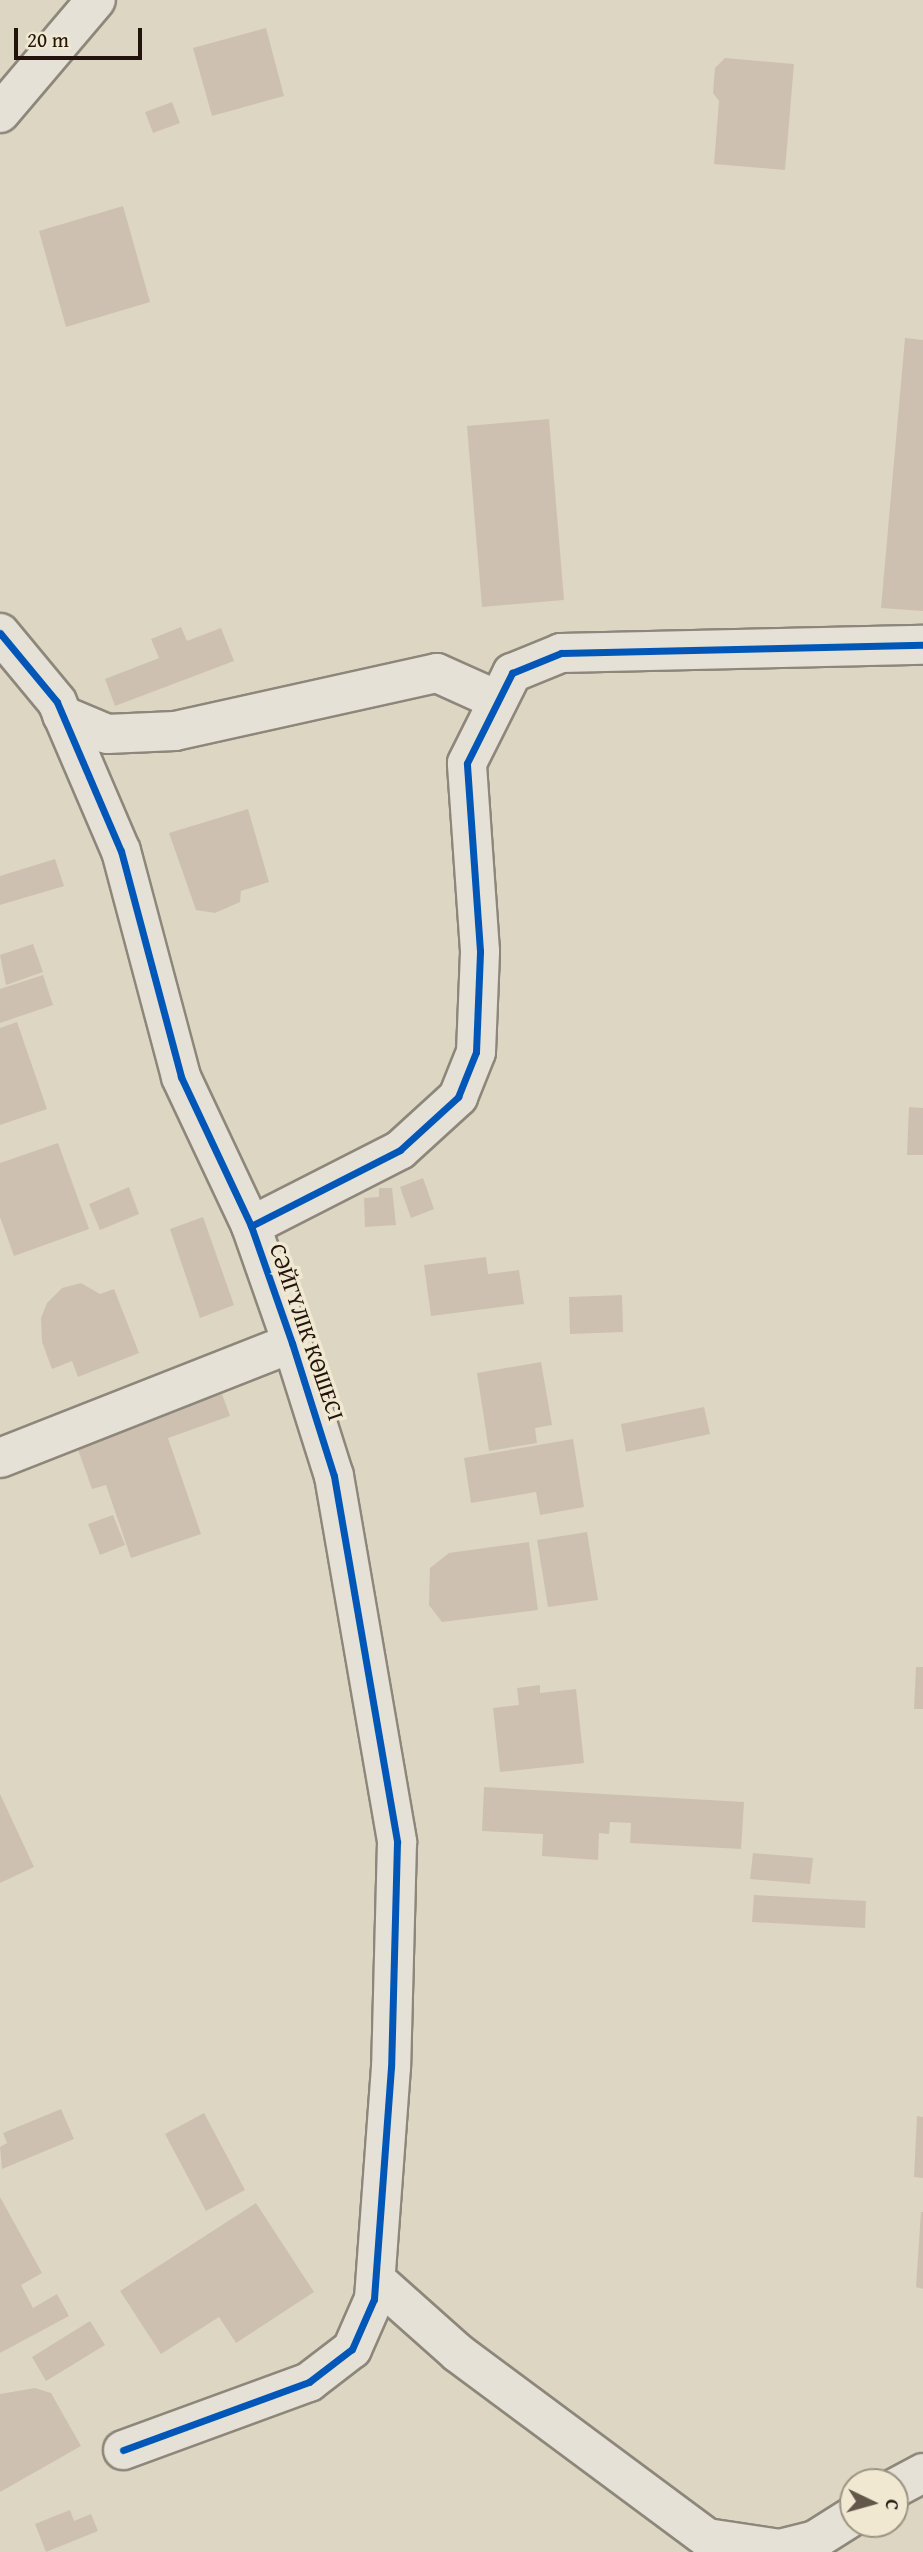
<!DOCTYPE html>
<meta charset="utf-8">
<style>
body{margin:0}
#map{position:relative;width:923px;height:2552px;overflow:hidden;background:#ddd6c2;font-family:"Gentium Book Plus",serif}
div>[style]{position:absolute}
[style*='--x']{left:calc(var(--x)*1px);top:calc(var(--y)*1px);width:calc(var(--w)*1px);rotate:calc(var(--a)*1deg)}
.building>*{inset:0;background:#cec0b1}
.roads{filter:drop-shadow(2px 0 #8d877b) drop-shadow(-2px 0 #8d877b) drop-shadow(0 2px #8d877b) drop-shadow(0 -2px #8d877b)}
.minor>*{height:38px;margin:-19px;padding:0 19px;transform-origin:19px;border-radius:19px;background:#e5e1d6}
.cycleway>*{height:7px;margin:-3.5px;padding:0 3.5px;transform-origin:3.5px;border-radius:3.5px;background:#0057b8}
span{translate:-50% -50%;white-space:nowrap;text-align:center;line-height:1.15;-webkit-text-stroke:7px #f0e8d0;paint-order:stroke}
.street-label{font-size:23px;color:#22130d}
.north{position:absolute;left:839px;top:2468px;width:70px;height:70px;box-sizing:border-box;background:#f0e8d0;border:2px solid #9e9382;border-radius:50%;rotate:95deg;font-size:19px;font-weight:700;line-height:28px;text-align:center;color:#22130d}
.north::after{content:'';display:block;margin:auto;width:24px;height:32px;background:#63574c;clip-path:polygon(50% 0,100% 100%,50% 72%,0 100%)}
.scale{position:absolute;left:14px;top:28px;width:128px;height:32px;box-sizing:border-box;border:4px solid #22130d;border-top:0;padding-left:9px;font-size:21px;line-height:24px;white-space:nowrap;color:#22130d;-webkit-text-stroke:5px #f0e8d0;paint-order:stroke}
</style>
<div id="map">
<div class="building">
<i style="clip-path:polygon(266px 28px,284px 96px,212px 116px,193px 48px)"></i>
<i style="clip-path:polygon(725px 58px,794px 64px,785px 170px,714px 164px,719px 101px,713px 93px,715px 68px)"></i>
<i style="clip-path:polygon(172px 102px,180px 123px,153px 133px,145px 112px)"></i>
<i style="clip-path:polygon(123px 206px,150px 302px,66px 327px,39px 231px)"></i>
<i style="clip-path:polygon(905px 338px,923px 340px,923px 611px,881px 608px)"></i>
<i style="clip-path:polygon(549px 419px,564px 600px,482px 607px,467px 426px)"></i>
<i style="clip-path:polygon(181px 627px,187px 641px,221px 628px,234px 661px,115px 706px,105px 679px,159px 658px,151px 639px)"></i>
<i style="clip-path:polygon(248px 809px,269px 882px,241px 891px,240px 902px,215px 913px,196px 910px,169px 833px)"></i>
<i style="clip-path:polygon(55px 859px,64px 886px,0 905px,0 876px)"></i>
<i style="clip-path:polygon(33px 944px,43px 972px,6px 985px,0 955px)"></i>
<i style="clip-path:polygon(43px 975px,53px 1005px,0 1023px,0 989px)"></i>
<i style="clip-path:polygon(17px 1022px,47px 1109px,0 1125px,0 1028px)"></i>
<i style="clip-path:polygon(909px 1107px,923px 1108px,923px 1155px,907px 1155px)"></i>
<i style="clip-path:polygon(58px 1143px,89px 1229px,14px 1256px,0 1217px,0 1163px)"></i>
<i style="clip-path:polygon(423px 1178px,434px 1209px,411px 1218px,400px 1187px)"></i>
<i style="clip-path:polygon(129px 1187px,139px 1214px,100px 1230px,89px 1204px)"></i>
<i style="clip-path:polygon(379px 1188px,392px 1188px,396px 1225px,365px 1227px,364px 1198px,379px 1197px)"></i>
<i style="clip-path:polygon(203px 1217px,234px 1305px,200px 1318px,170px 1229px)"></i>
<i style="clip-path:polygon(486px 1257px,488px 1274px,519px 1270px,524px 1304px,431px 1316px,424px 1265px)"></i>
<i style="clip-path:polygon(81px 1283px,100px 1294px,114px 1289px,139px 1353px,78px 1377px,72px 1361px,52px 1369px,42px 1342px,41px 1318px,47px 1303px,62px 1288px)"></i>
<i style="clip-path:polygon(622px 1295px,623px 1332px,570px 1334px,569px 1297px)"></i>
<i style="clip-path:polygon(541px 1362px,552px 1425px,535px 1428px,537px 1443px,489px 1451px,477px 1373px)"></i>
<i style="clip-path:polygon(222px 1394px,230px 1416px,168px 1438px,201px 1534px,131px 1558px,106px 1485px,92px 1489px,76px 1444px)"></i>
<i style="clip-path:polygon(704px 1407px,710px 1434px,626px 1452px,621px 1424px)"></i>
<i style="clip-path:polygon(573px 1439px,584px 1507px,540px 1515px,536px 1492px,471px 1503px,464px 1458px)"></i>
<i style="clip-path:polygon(113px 1515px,125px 1545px,100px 1555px,88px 1524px)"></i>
<i style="clip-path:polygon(587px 1532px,598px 1600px,548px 1607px,537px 1540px)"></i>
<i style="clip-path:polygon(529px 1542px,538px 1610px,442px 1622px,429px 1605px,430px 1568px,449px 1553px)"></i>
<i style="clip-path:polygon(916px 1667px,923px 1667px,923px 1709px,914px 1709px)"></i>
<i style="clip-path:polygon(540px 1685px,540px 1693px,576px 1689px,584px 1763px,500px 1772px,493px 1708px,519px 1705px,517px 1688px)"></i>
<i style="clip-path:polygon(484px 1787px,744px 1802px,741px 1849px,630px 1843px,631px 1823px,610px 1822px,609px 1834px,599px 1833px,598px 1860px,542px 1856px,543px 1834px,482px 1831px)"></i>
<i style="clip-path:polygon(0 1794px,34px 1867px,0 1883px)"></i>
<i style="clip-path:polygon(753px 1853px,813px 1858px,810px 1884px,750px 1879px)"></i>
<i style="clip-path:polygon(754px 1895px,866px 1901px,865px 1928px,752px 1922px)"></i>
<i style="clip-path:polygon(61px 2109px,74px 2139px,2px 2169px,0 2147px,7px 2143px,3px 2133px)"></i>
<i style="clip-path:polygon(204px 2113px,245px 2190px,206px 2211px,165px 2134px)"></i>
<i style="clip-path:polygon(917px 2116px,923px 2117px,923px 2178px,914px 2177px)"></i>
<i style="clip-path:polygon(0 2197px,42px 2273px,21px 2285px,33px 2308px,57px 2294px,69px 2316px,0 2353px)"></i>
<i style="clip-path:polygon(256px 2203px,314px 2292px,236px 2343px,219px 2317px,161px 2354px,120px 2291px)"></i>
<i style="clip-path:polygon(921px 2212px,923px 2212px,923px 2289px,916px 2287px)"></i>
<i style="clip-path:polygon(90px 2321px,105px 2345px,46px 2381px,32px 2357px)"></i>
<i style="clip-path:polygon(35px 2388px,51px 2393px,81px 2446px,0 2492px,0 2394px)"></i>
<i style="clip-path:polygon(70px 2510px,74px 2521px,91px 2514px,98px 2531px,46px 2552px,35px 2524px)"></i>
</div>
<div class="roads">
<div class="minor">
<i style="--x:0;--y:113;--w:148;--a:-49.7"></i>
<i style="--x:0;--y:633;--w:89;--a:50.4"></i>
<i style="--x:57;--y:702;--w:162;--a:66.8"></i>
<i style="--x:121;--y:851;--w:234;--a:75.1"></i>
<i style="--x:181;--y:1077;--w:165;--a:64.8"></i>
<i style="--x:251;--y:1226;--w:124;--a:70.7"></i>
<i style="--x:292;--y:1343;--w:139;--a:72.5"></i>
<i style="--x:334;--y:1476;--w:371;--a:80.2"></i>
<i style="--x:397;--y:1842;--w:225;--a:91.5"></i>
<i style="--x:391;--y:2067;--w:233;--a:94.2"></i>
<i style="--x:374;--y:2299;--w:55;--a:113.7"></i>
<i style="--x:352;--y:2349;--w:54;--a:142.5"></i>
<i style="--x:309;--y:2382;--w:198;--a:159.9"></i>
<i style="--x:62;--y:715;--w:49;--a:22.9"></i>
<i style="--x:107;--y:734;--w:68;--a:-2.5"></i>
<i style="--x:175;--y:731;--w:268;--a:-12.5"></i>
<i style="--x:437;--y:673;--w:66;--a:24.2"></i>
<i style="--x:251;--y:1226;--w:167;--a:-27"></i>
<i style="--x:400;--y:1150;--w:79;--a:-42.4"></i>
<i style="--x:458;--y:1097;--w:48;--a:-68.2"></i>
<i style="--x:476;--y:1052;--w:101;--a:-87.7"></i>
<i style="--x:480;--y:951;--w:188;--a:-94"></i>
<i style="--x:467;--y:763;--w:101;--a:-63.4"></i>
<i style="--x:512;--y:673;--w:53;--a:-22.2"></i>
<i style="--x:561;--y:653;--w:362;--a:-1.3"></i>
<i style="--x:0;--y:1458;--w:314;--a:-21.5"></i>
<i style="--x:376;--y:2280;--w:110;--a:41.7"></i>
<i style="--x:458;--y:2353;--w:310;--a:36.6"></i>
<i style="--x:707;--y:2538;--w:74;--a:8.6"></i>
<i style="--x:780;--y:2549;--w:36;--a:-14"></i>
<i style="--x:815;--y:2540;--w:45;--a:-32.3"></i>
<i style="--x:895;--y:2488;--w:32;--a:-28"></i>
</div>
</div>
<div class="cycleway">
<i style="--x:0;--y:633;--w:89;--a:50.4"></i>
<i style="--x:57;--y:702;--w:162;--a:66.8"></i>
<i style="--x:121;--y:851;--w:234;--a:75.1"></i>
<i style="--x:181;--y:1077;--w:165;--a:64.8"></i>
<i style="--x:251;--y:1226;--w:124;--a:70.7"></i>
<i style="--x:292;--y:1343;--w:139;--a:72.5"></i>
<i style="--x:334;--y:1476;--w:371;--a:80.2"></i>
<i style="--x:397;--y:1842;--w:225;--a:91.5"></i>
<i style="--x:391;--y:2067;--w:233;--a:94.2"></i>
<i style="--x:374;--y:2299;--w:55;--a:113.7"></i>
<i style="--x:352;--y:2349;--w:54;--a:142.5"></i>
<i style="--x:309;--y:2382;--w:198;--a:159.9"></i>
<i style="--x:251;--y:1226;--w:167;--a:-27"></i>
<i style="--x:400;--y:1150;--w:79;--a:-42.4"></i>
<i style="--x:458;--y:1097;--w:48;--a:-68.2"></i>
<i style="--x:476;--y:1052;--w:101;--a:-87.7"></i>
<i style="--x:480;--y:951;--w:188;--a:-94"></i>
<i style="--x:467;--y:763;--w:101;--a:-63.4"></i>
<i style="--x:512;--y:673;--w:53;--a:-22.2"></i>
<i style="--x:561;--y:653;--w:362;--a:-1.3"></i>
</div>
<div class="street-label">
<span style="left:307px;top:1332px;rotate:71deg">СӘЙГҮЛІК КӨШЕСІ</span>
</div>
<div class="north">С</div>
<div class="scale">20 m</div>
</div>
